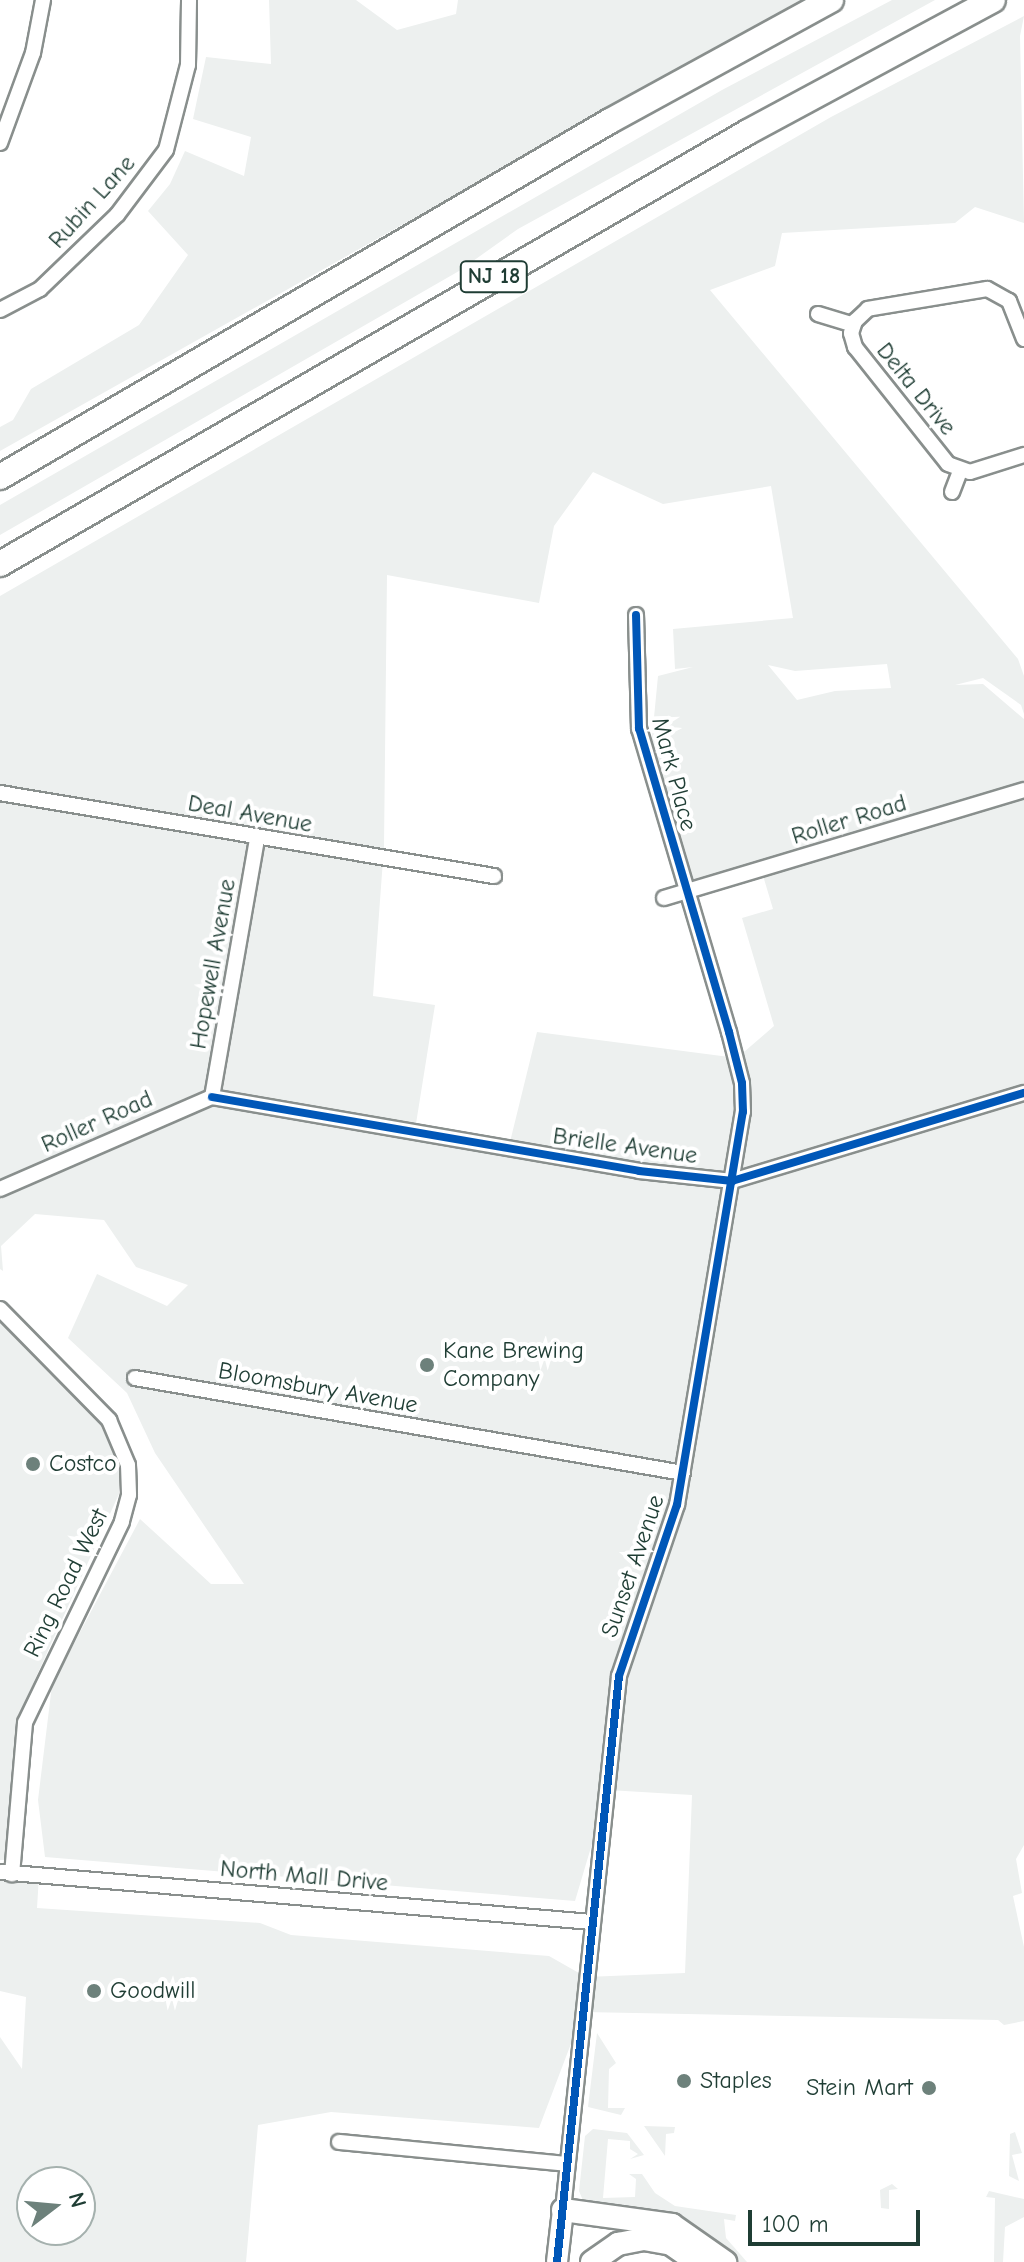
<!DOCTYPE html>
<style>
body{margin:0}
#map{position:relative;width:1024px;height:2262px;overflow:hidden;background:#fff;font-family:"Comic Neue",sans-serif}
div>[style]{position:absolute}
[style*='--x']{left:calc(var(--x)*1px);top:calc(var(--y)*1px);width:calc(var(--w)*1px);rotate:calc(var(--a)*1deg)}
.built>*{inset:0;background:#edf0ef}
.roads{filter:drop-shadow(2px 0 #898f8d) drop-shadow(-2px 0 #898f8d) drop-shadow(0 2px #898f8d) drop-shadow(0 -2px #898f8d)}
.street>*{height:14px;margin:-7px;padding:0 7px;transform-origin:7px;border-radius:7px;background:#fff}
.secondary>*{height:20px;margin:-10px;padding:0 10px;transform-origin:10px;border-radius:10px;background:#fff}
.primary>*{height:22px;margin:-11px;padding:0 11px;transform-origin:11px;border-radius:11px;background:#fff}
.highway>*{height:24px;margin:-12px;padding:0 12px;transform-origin:12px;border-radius:12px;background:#fff}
.cycleway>*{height:8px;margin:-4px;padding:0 4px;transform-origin:4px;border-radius:4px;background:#0057b8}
.dots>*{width:22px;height:22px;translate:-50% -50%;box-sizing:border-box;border:4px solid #fff;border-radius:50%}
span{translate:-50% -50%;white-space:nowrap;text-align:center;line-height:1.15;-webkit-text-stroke:8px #fff;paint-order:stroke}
.shield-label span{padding:2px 6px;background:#fff;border:2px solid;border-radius:6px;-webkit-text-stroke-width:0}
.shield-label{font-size:22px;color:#1f3d34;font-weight:700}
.street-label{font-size:24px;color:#1f3d34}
.poi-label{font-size:24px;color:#1f3d34}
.left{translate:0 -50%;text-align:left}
.right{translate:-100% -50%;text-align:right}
.north{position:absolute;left:16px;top:2166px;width:80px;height:80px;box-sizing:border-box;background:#fff;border:2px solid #a5b1ae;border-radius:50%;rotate:74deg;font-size:22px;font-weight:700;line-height:32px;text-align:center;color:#1f3d34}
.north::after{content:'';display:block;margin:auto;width:28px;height:36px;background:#6d817b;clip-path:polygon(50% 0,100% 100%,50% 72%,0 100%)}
.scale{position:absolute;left:748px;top:2210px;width:172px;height:36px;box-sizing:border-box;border:4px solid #1f3d34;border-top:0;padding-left:10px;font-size:24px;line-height:28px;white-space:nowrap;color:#1f3d34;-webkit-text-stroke:6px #fff;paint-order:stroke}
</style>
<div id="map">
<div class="built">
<i style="clip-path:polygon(269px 0,356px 0,397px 30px,456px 14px,458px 0,802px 0,0 451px,0 427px,13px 420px,31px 389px,139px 325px,188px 255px,148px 211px,170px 184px,185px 151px,244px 176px,251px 137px,193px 119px,206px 57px,271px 64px)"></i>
<i style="clip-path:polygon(892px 0,935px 0,518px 229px,459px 271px,0 535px,0 505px,722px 90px)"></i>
<i style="clip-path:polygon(evenodd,1024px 16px,1020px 36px,1024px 223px,975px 207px,955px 223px,782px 233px,775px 266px,710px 290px,1018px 659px,1024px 676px,1024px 714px,1021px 705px,983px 678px,955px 685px,983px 684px,1024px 719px,1024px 1845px,1016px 1859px,1022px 1893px,1013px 1896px,1024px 1947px,1024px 2021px,1004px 2025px,998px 2020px,583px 2012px,539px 2128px,331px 2112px,258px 2125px,246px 2262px,0 2262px,0 2037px,22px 2069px,26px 1997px,0 1991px,0 1873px,39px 1876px,37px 1908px,260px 1923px,291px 1935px,549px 1956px,586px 1977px,685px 1973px,692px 1795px,608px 1790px,575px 1901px,45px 1857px,38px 1800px,52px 1685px,140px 1519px,211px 1584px,244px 1584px,155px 1453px,127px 1393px,68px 1338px,97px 1274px,167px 1306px,188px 1285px,136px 1267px,104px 1220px,35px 1214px,1px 1246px,3px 1271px,0 1269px,0 596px,831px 117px,1024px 16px,593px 472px,663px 504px,771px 486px,793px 618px,673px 629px,675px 669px,693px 667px,658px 676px,649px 769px,687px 893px,761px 869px,773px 909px,742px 918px,774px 1026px,737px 1058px,537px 1032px,509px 1146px,415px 1130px,435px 1005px,373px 996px,384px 846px,387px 575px,539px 603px,554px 526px,593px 472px,1024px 16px,887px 664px,891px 688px,835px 691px,797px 700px,768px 665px,795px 671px,887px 664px,1024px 16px,32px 2182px,80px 2182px,80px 2230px,32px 2230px,32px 2182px)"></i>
<i style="clip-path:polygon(0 1323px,101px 1426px,119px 1466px,119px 1494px,17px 1719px,5px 1860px,0 1860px)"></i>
<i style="clip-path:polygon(597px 2033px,616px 2063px,609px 2069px,608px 2108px,625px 2108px,621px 2115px,588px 2107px)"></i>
<i style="clip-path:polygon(644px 2126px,675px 2127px,674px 2133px,666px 2134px,665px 2156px)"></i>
<i style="clip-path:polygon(593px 2129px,627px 2133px,644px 2155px,630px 2159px,638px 2154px,630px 2149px,630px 2141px,608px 2139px,603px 2198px,635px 2197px,636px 2179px,629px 2174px,642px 2174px,655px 2193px,675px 2206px,736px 2215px,735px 2221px,724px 2219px,726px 2238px,747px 2262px,737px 2262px,689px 2224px,584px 2203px,579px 2191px,585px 2136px)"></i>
<i style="clip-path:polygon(1015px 2132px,1022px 2153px,1012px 2155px,1019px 2181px,1009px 2176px,1010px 2134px)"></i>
<i style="clip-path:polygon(892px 2184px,898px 2189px,889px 2190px,889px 2209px,881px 2208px,880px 2190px)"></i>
<i style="clip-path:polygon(989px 2191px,1024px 2199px,1024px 2217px,1005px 2227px,1003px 2262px,994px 2262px,995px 2198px,986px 2197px)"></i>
</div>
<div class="roads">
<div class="street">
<i style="--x:0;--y:143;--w:96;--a:-69.9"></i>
<i style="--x:33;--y:53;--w:54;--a:-79.3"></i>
<i style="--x:0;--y:310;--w:45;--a:-27.7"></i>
<i style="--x:40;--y:289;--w:107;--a:-43.9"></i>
<i style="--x:117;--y:215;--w:81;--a:-53"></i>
<i style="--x:166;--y:150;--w:88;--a:-75.5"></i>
<i style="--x:188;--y:65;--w:65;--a:-89.1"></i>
<i style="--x:818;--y:314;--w:37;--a:17"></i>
<i style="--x:1024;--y:339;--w:41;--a:-111.5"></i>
<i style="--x:1009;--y:301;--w:25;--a:-151"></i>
<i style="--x:987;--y:289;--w:121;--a:170.5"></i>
<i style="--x:868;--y:309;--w:18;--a:137"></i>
<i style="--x:855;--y:321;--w:13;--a:108"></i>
<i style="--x:851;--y:333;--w:15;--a:74"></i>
<i style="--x:855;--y:347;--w:149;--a:51.5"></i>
<i style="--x:948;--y:464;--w:23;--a:20"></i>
<i style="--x:970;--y:472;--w:57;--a:-17.5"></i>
<i style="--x:952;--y:492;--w:22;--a:-69"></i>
<i style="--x:0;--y:793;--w:501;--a:9.54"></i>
<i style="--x:664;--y:898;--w:376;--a:-16.7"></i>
<i style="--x:212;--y:1097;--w:433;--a:9.8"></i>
<i style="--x:639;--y:1171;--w:94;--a:6.1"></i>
<i style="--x:732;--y:1181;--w:305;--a:-16.8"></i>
<i style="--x:212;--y:1097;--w:263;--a:-80.1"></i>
<i style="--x:0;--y:1189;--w:231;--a:-23.5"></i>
<i style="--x:0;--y:1309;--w:156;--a:45.5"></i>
<i style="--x:109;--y:1420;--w:49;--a:67.1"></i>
<i style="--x:128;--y:1465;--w:30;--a:88"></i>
<i style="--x:129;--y:1495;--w:28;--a:105"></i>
<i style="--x:122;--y:1522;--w:223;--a:115.8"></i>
<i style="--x:25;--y:1723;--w:152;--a:94.9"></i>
<i style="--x:135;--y:1378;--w:556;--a:9.83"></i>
<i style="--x:0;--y:1872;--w:594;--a:4.83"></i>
<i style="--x:339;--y:2142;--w:229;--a:5.5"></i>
<i style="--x:563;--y:2210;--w:537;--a:-84.01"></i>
<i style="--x:619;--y:1676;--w:181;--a:-71.3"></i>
<i style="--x:677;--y:1505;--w:399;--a:-80.5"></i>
<i style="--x:743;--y:1112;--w:29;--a:-92"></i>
<i style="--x:742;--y:1083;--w:53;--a:-104.3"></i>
<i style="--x:729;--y:1032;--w:316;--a:-106.5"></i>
<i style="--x:639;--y:729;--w:114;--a:-91.5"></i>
</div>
<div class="secondary">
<i style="--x:557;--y:2262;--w:52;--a:-83.4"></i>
</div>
<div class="primary">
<i style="--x:563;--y:2210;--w:110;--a:7.8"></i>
<i style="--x:672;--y:2225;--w:65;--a:34.9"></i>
<i style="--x:592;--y:2262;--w:32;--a:-35"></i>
<i style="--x:618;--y:2244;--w:26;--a:-11"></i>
<i style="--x:644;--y:2239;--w:27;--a:10"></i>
<i style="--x:671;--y:2244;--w:32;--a:35"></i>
</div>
<div class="highway">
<i style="--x:0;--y:477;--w:706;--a:-30.27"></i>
<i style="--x:610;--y:121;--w:252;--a:-28.7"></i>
<i style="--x:0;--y:564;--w:864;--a:-30.01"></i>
<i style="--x:748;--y:132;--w:278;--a:-28.3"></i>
</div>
</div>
<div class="cycleway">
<i style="--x:212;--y:1097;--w:433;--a:9.8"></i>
<i style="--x:639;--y:1171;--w:94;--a:6.1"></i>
<i style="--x:732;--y:1181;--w:305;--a:-16.8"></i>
<i style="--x:557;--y:2262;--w:589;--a:-83.96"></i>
<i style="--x:619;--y:1676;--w:181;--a:-71.3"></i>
<i style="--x:677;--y:1505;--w:399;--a:-80.5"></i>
<i style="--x:743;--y:1112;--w:29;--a:-92"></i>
<i style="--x:742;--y:1083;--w:53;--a:-104.3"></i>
<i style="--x:729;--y:1032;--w:316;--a:-106.5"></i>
<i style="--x:639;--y:729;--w:114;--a:-91.5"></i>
</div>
<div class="dots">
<i style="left:427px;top:1365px;background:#6d817b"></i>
<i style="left:33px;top:1464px;background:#6d817b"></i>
<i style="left:94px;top:1991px;background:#6d817b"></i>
<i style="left:684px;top:2081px;background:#6d817b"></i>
<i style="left:929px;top:2088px;background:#6d817b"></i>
</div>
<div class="shield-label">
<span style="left:494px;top:277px">NJ 18</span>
</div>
<div class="street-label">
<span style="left:92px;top:202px;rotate:-48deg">Rubin Lane</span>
<span style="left:916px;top:389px;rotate:51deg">Delta Drive</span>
<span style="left:674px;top:774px;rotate:75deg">Mark Place</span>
<span style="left:250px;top:814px;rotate:10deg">Deal Avenue</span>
<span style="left:849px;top:820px;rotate:-17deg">Roller Road</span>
<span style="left:213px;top:964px;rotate:-80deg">Hopewell Avenue</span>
<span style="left:97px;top:1122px;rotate:-24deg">Roller Road</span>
<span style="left:625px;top:1146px;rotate:8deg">Brielle Avenue</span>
<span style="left:318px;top:1388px;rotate:10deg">Bloomsbury Avenue</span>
<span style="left:633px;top:1566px;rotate:-71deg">Sunset Avenue</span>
<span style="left:66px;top:1583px;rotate:-64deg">Ring Road West</span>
<span style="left:304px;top:1876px;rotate:5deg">North Mall Drive</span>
</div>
<div class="poi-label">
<span class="left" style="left:443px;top:1365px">Kane Brewing<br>Company</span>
<span class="left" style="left:49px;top:1464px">Costco</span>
<span class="left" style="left:110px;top:1991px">Goodwill</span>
<span class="left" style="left:700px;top:2081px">Staples</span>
<span class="right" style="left:913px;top:2088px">Stein Mart</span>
</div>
<div class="north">N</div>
<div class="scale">100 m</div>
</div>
